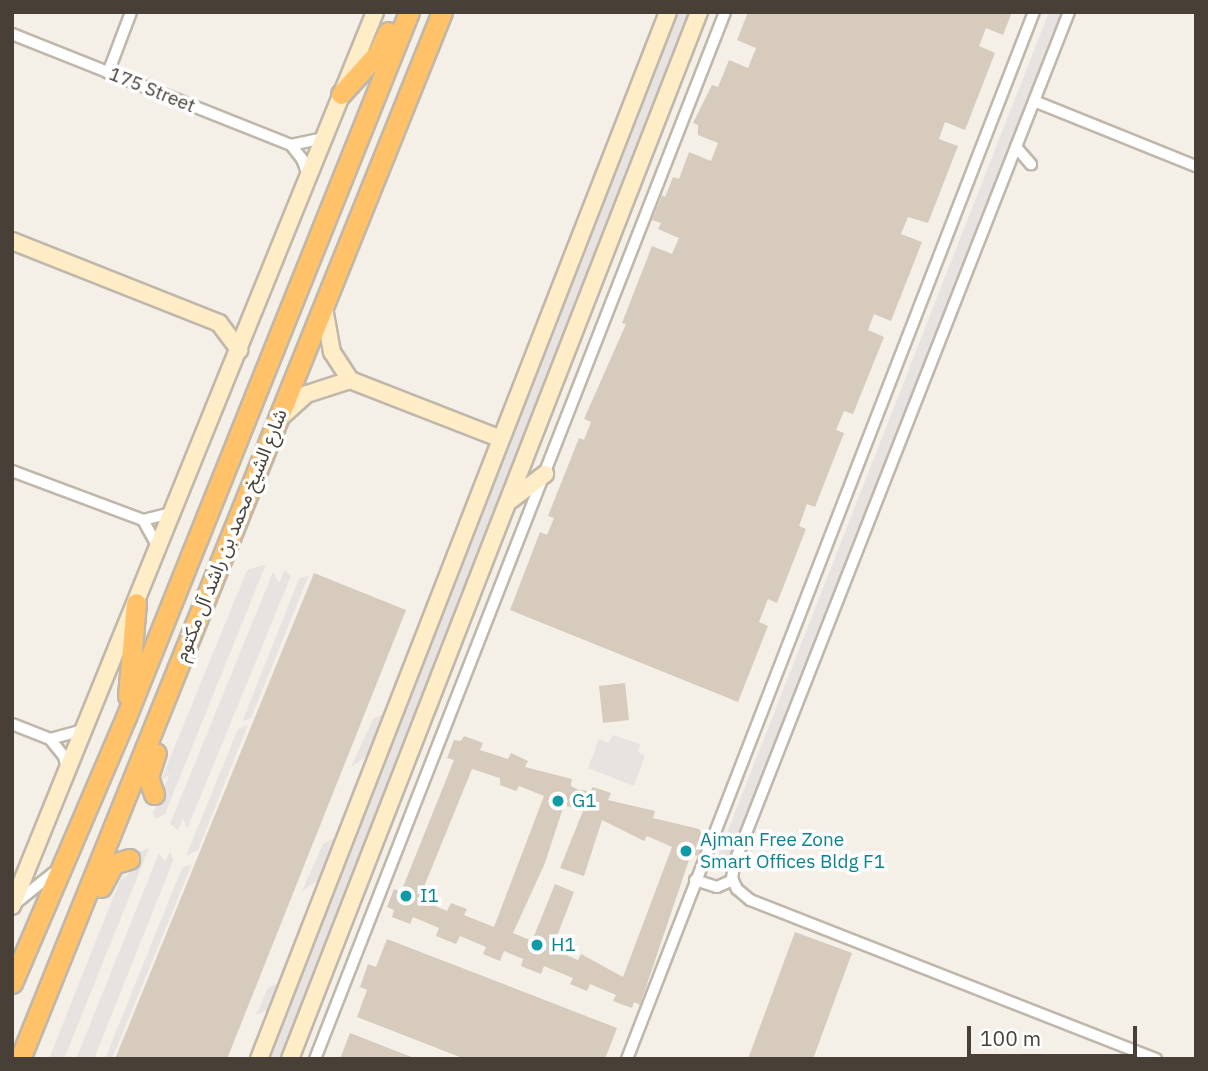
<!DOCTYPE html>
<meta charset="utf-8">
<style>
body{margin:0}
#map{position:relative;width:1208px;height:1071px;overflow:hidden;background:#f4f0e8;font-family:"IBM Plex Sans","Noto Sans Arabic",sans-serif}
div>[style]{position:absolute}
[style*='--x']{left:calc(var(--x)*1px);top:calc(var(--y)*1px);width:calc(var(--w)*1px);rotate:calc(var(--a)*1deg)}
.parking>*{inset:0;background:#e6e3e0}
.building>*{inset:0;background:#d6cbbd}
.roads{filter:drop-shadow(2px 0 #c0b7ab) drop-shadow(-2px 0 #c0b7ab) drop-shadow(0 2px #c0b7ab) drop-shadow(0 -2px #c0b7ab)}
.street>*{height:10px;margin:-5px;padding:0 5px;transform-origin:5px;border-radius:5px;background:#fff}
.secondary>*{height:16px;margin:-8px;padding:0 8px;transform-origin:8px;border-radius:8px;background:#ffedc8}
.highway>*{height:19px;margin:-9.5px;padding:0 9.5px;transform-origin:9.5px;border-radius:9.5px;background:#ffc269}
.dots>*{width:19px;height:19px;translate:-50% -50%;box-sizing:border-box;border:4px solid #fff;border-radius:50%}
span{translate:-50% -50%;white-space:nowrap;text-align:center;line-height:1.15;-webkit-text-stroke:7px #fff;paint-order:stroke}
.street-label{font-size:19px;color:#484037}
.culture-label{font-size:19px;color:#0d838f}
.left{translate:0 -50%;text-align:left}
.frame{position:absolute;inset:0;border:14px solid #484037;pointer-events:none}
.scale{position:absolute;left:967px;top:1026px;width:170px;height:32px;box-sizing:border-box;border:4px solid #484037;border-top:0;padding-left:9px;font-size:21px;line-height:24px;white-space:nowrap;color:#484037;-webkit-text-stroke:5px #fff;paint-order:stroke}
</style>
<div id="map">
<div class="parking">
<i style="clip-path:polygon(679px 12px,691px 12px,282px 1059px,268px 1059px)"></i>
<i style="clip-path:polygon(1049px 12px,1070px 12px,733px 867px,720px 869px,714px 866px)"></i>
<i style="clip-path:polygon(266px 564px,165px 814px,156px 819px,153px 813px,170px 774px,161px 780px,247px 570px)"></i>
<i style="clip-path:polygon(285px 570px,291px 576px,187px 829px,183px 818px,178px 830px,170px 824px,273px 572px,279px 583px)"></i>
<i style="clip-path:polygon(309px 575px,251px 718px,242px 722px,299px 579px)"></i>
<i style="clip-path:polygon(389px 711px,370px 754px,351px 767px,373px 719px)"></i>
<i style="clip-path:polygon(248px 725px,198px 850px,186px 856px,238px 729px)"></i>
<i style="clip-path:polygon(613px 735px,640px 744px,638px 752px,645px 756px,634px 786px,588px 768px,599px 739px,608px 743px)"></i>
<i style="clip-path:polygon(339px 836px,320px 879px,302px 891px,323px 844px)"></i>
<i style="clip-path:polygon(149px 848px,64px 1059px,49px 1059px,120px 880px,127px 876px,138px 852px)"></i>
<i style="clip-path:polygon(170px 851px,173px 861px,94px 1059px,76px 1059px,159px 853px,165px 862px)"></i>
<i style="clip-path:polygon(192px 864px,112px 1059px,105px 1059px,182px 868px)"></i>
<i style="clip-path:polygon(283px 981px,270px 1009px,256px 1015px,268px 988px)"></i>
</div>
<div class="building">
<i style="clip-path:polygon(748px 12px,1012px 12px,1003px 35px,986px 28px,979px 46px,995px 53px,965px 130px,945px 122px,939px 139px,958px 146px,928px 223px,908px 217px,901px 234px,922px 242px,891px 321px,874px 314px,868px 330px,884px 337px,853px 414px,844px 411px,836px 430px,844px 433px,815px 507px,807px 504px,799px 526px,806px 529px,777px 603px,768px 599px,759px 622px,768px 626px,738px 702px,510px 610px,540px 532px,547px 535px,554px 518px,548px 516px,579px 438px,584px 440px,591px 422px,584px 419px,626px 324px,622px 323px,652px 246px,672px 254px,679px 238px,658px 229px,661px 223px,652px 220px,662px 195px,665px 197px,673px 177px,679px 179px,689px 152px,711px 161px,718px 143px,698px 135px,698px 125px,693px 123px,712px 85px,718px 87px,729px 60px,748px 68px,756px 48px,737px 40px)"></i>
<i style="clip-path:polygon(314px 573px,406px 610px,227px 1059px,115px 1059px)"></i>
<i style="clip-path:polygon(625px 683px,629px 720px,603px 723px,599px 686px)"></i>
<i style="clip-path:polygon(evenodd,464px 736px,483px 743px,480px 750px,508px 759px,511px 753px,528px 761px,525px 767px,572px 779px,571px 786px,579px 790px,590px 791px,593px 787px,611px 793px,608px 800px,655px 811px,653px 818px,699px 829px,704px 838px,698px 856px,691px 854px,640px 1005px,634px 1002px,632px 1008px,613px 1001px,616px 995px,590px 984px,587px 991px,570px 984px,573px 978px,544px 966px,541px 974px,521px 966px,523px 959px,504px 951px,500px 961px,483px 954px,486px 947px,460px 936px,456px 944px,436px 936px,439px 928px,413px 917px,410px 924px,392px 917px,394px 910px,387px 907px,394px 889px,401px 892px,454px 760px,447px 758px,454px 740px,461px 741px,464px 736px,472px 769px,500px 778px,500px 785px,516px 791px,519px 786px,544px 796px,494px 927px,464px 915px,467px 909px,451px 903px,447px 911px,419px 899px,472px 769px,464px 736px,564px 805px,583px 811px,560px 868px,584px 876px,602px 820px,644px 841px,647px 836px,672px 847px,623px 977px,581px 954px,578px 960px,552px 949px,574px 892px,555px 884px,532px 941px,513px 933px,545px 863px,564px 805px)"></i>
<i style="clip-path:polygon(795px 932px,852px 953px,813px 1059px,748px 1059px)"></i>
<i style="clip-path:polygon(387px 939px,617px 1028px,605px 1059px,465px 1059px,357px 1017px,367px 990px,360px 987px,368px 964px,376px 967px)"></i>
<i style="clip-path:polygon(350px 1033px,414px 1058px,414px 1059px,340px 1059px)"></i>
</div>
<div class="roads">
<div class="street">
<i style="--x:1069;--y:12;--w:912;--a:111.47"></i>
<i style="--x:735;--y:861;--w:17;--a:100"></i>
<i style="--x:732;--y:878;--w:12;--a:66"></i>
<i style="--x:737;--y:889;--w:17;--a:40"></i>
<i style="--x:750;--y:900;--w:436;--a:21.4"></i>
<i style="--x:12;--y:34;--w:300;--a:21.7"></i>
<i style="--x:291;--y:145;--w:33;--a:-12"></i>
<i style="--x:108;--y:73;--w:65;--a:-69.3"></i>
<i style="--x:1034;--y:101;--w:175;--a:21.9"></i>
<i style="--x:291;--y:145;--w:18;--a:52"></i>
<i style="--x:302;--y:159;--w:17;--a:69"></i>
<i style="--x:1016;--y:147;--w:23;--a:49"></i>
<i style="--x:12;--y:471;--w:140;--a:20.5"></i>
<i style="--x:143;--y:520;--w:29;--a:-14"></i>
<i style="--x:143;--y:520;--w:31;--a:61"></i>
<i style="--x:12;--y:724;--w:41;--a:21.5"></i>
<i style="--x:50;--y:739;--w:22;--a:51"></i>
<i style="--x:64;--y:756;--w:14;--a:78"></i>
<i style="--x:50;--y:739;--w:35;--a:-15"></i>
<i style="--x:695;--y:880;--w:23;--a:18"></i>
<i style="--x:717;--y:887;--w:17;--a:-24"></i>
<i style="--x:12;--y:906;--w:53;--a:-38.8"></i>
<i style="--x:315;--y:1059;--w:1124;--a:-68.61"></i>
<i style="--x:627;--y:1059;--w:1123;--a:-68.76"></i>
</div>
<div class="secondary">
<i style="--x:12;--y:241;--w:223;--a:21.6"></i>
<i style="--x:219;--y:323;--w:34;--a:53"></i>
<i style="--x:324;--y:308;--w:45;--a:79.7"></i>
<i style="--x:332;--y:352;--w:33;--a:57"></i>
<i style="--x:350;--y:380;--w:160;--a:21.3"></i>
<i style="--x:280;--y:418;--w:36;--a:-42"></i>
<i style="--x:307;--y:394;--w:45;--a:-18"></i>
<i style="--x:511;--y:500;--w:43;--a:-37.4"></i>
<i style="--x:12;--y:906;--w:965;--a:-67.9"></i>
<i style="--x:259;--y:1059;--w:1124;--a:-68.66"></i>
<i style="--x:290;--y:1059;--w:1124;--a:-68.66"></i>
</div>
<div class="highway">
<i style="--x:341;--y:94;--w:55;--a:-47.9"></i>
<i style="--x:378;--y:53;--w:23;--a:-65"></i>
<i style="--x:128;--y:696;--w:93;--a:-85.1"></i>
<i style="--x:154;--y:794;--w:18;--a:-109"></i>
<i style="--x:148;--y:777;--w:25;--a:-72"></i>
<i style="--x:101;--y:887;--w:26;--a:-62"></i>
<i style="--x:113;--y:864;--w:17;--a:-17"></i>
<i style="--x:12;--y:983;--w:289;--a:-66.8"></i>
<i style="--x:126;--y:717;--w:760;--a:-68.13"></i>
<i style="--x:20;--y:1059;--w:1129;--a:-68.05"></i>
</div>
</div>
<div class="dots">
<i style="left:558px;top:801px;background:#0f9aa8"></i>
<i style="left:686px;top:851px;background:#0f9aa8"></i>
<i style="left:406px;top:896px;background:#0f9aa8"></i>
<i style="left:537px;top:945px;background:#0f9aa8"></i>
</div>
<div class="street-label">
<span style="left:152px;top:90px;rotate:22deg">175 Street</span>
<span style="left:231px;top:535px;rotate:-68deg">شارع الشيخ محمد بن راشد آل مكتوم</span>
</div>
<div class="culture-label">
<span class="left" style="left:572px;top:801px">G1</span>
<span class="left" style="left:700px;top:851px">Ajman Free Zone<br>Smart Offices Bldg F1</span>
<span class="left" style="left:420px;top:896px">I1</span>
<span class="left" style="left:551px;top:945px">H1</span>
</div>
<div class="frame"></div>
<div class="scale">100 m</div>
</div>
